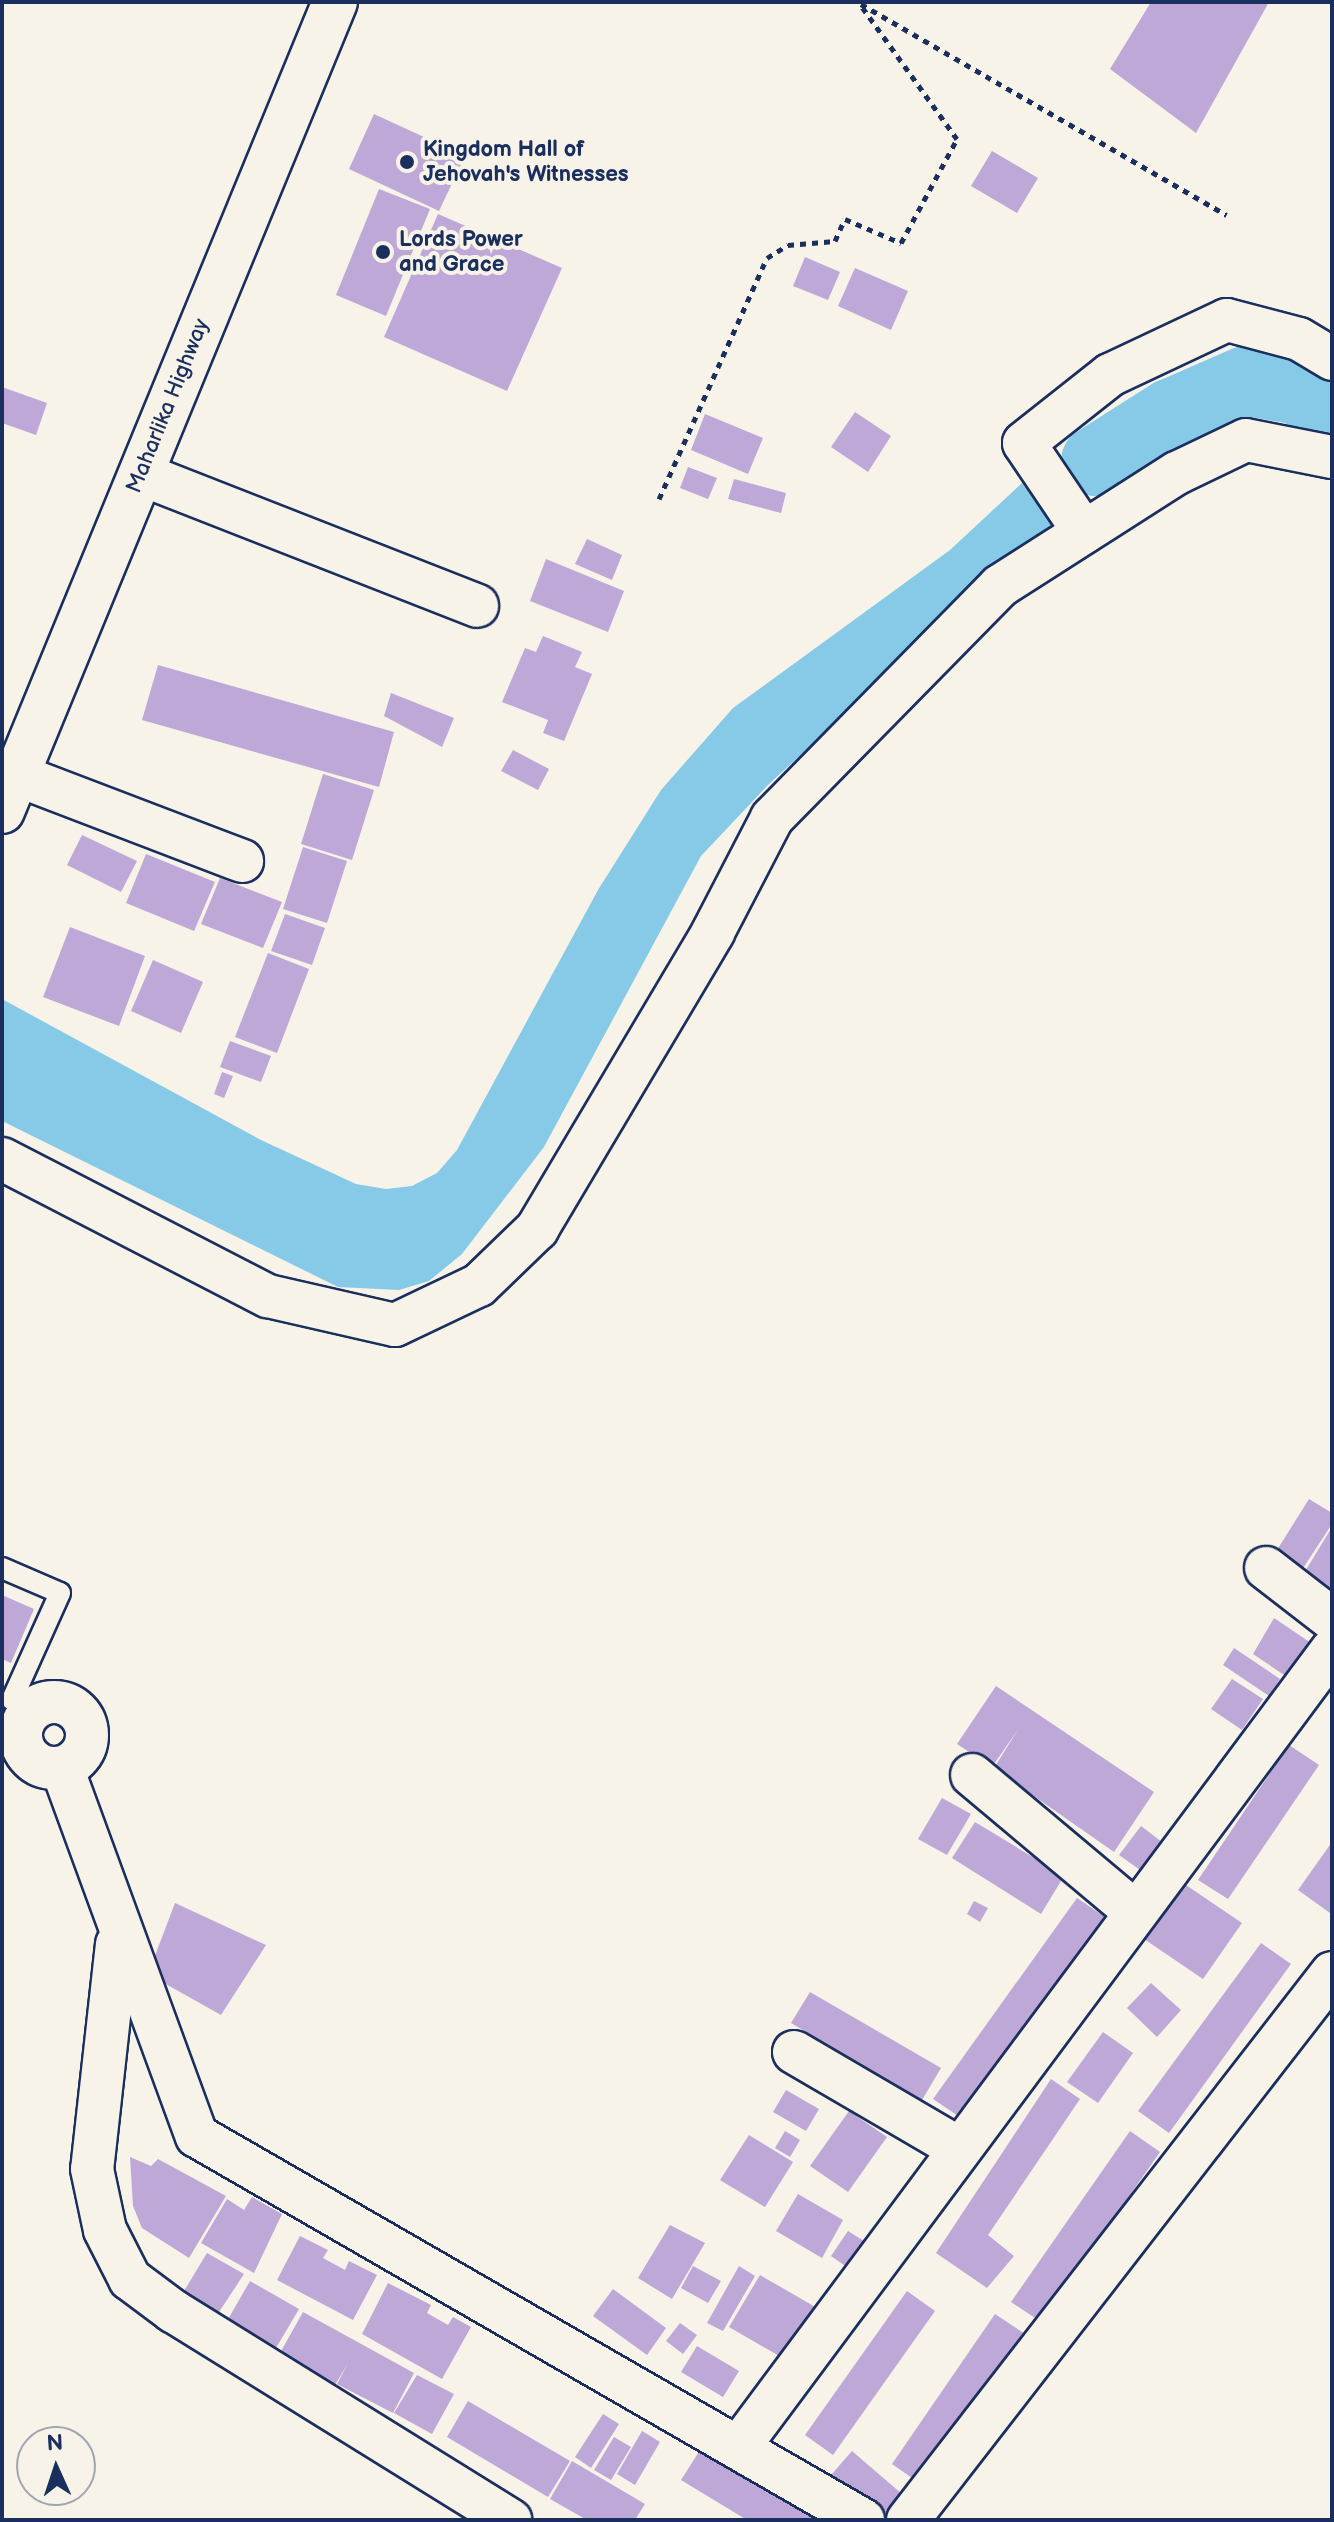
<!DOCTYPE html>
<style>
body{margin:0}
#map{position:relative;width:1334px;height:2522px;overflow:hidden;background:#f7f3e8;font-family:"Balsamiq Sans",sans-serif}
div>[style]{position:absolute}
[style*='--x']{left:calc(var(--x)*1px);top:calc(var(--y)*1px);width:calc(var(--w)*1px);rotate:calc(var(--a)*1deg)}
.water>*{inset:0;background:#87cae8}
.river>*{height:70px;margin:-35px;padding:0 35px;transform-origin:35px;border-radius:35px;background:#87cae8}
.building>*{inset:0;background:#bda8d7}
.path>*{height:5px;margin-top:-2.5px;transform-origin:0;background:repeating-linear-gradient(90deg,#1b2f5e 0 6px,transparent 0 12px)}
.roads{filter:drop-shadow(2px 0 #1b2f5e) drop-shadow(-2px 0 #1b2f5e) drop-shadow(0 2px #1b2f5e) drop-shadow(0 -2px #1b2f5e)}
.lane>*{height:20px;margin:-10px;padding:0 10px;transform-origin:10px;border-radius:10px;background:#f7f3e8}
.street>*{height:42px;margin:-21px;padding:0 21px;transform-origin:21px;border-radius:21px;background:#f7f3e8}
.street>.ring{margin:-21px;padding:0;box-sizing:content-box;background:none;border:42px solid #f7f3e8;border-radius:50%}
.highway>*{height:44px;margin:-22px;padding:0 22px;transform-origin:22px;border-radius:22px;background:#f7f3e8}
.dots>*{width:22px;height:22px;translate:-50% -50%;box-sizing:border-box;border:4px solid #f7f3e8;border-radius:50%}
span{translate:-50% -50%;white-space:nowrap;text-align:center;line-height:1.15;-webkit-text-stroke:8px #f7f3e8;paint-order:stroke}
.poi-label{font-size:22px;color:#1b2f5e;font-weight:700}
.left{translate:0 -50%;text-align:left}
.street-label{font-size:22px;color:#1b2f5e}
.frame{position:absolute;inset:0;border:4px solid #1b2f5e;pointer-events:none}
.north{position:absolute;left:16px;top:2426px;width:80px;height:80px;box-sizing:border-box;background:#f7f3e8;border:2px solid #9fa5b1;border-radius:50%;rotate:357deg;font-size:22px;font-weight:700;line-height:32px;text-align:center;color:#1b2f5e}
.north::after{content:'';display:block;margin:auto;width:28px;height:36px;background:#1b2f5e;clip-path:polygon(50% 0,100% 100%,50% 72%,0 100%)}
</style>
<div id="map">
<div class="water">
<i style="clip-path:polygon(1022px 483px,1059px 534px,1044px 530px,768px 785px,701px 856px,544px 1147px,462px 1254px,429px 1281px,399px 1290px,338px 1287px,2px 1121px,2px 999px,261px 1140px,356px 1184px,386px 1189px,412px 1186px,437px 1173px,457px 1150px,598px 890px,661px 790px,733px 708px,950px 550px)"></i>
</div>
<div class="river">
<i style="--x:1096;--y:461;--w:88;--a:-32.4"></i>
<i style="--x:1170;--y:414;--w:83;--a:-23.5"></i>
<i style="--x:1246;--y:381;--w:49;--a:9.5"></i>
<i style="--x:1294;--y:389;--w:42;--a:24.1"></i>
</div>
<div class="building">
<i style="clip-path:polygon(1151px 2px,1269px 2px,1196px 133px,1110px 69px)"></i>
<i style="clip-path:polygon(374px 114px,465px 156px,439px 211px,349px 169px)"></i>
<i style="clip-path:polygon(992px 151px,1038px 178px,1017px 213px,971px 186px)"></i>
<i style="clip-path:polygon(379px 189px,430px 209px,386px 316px,336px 295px)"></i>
<i style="clip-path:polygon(438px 214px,562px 268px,507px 391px,384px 337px)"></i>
<i style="clip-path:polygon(805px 257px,840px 272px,828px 300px,793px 286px)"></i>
<i style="clip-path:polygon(855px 268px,908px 291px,891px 330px,838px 306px)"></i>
<i style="clip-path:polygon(2px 387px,47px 403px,36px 435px,2px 423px)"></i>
<i style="clip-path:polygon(855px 412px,891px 436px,868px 472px,831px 447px)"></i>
<i style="clip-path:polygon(705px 414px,763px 438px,748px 474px,691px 450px)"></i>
<i style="clip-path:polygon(688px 467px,717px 478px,708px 499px,680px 488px)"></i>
<i style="clip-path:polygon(734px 479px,786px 493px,781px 513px,728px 499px)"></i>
<i style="clip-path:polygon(587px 539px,622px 555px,612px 580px,575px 564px)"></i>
<i style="clip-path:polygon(546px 559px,624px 591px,608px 632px,530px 601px)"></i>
<i style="clip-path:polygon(543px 636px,582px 652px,575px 667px,592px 674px,564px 741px,543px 733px,548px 720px,502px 702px,525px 648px,536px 652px)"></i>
<i style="clip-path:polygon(158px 665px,394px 732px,379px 787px,142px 720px)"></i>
<i style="clip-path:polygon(391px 693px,454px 718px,442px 747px,384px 716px)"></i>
<i style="clip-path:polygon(513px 750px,549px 769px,538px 790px,501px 771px)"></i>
<i style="clip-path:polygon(323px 774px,374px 790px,352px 860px,301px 844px)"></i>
<i style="clip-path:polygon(82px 835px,137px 861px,121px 892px,67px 865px)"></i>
<i style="clip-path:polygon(303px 847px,347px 861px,327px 923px,283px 909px)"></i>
<i style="clip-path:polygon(146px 854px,215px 882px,194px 931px,126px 903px)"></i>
<i style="clip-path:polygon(220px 878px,282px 902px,263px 948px,201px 924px)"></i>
<i style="clip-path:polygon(285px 914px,325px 928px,312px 965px,271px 951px)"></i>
<i style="clip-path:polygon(70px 927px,145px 956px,119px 1026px,43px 997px)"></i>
<i style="clip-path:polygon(268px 953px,309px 969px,277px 1053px,235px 1037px)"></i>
<i style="clip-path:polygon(153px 960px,203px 982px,181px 1033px,131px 1011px)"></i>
<i style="clip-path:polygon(230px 1041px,271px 1056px,261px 1082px,220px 1067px)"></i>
<i style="clip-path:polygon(222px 1072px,233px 1076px,224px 1098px,214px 1094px)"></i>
<i style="clip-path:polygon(1309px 1499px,1332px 1513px,1332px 1524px,1298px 1576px,1272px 1558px)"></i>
<i style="clip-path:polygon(1332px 1527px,1332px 1600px,1301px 1578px)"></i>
<i style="clip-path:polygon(2px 1595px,34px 1609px,11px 1663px,2px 1659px)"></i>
<i style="clip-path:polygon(1274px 1618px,1311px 1643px,1287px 1677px,1253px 1654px)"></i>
<i style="clip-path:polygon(1234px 1648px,1280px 1679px,1269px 1696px,1223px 1665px)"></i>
<i style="clip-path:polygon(1232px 1679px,1263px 1699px,1242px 1730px,1211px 1709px)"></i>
<i style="clip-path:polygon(996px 1686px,1154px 1792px,1114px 1852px,994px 1768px,1019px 1728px,992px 1767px,957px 1744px)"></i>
<i style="clip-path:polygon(1289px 1745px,1319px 1765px,1228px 1899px,1198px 1880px)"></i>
<i style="clip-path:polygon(942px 1798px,971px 1814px,947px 1855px,918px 1839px)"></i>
<i style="clip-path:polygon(975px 1822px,1064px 1876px,1041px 1914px,952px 1858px)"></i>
<i style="clip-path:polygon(1141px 1826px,1162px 1842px,1140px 1870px,1119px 1855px)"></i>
<i style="clip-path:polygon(1332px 1842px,1332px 1911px,1330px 1913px,1298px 1890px)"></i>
<i style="clip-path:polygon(1183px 1883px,1242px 1923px,1203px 1979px,1144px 1939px)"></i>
<i style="clip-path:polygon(1077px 1898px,1105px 1917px,961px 2118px,933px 2099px)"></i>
<i style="clip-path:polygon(974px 1901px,988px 1908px,980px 1922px,967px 1914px)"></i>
<i style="clip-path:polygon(175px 1903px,266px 1945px,221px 2015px,148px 1974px)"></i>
<i style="clip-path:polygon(1261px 1943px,1291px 1964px,1169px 2133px,1138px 2111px)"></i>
<i style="clip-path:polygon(1151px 1983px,1181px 2010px,1157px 2037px,1127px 2008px)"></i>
<i style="clip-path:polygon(810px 1992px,941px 2068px,922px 2100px,791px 2023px)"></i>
<i style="clip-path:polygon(1103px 2032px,1133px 2053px,1098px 2103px,1067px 2082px)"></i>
<i style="clip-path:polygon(1051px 2079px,1080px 2099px,988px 2235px,1014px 2256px,987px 2288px,936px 2253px)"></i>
<i style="clip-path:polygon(786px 2090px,819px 2109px,806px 2131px,773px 2112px)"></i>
<i style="clip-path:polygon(849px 2111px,887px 2137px,848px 2192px,810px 2166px)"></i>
<i style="clip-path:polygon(785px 2131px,800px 2140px,790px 2157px,775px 2148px)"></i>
<i style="clip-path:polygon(1130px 2131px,1160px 2152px,1041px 2322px,1011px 2302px)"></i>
<i style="clip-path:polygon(749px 2135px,793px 2162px,765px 2207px,720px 2180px)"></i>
<i style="clip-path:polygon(130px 2157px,151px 2166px,158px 2159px,226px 2196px,189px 2258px,142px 2228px,133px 2206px)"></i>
<i style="clip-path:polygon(798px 2194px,843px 2220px,822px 2258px,776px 2231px)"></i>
<i style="clip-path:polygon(252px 2197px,282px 2214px,254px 2273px,201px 2243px,227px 2199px,244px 2210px)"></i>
<i style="clip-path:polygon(670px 2225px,705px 2243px,672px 2299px,638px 2278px)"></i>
<i style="clip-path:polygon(848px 2231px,872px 2246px,854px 2272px,831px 2256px)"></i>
<i style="clip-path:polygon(300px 2236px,328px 2250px,323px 2258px,345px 2270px,349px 2261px,377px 2275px,353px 2320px,277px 2280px)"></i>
<i style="clip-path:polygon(207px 2253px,244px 2274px,219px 2312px,184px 2291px)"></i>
<i style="clip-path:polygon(693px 2266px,721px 2281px,708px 2303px,681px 2288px)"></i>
<i style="clip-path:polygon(739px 2266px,755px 2276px,723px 2331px,707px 2323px)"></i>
<i style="clip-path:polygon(760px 2275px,817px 2308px,786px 2360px,729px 2327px)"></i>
<i style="clip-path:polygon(250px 2281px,299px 2309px,276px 2348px,227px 2321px)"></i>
<i style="clip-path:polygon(388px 2283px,431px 2305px,427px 2313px,448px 2325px,453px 2317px,471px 2327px,442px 2379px,362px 2334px)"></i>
<i style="clip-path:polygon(613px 2289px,666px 2328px,647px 2355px,593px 2316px)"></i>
<i style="clip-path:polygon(907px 2291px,935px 2311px,833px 2455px,805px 2435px)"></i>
<i style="clip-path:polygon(303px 2312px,414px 2373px,393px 2413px,337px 2384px,348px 2363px,335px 2385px,280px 2353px)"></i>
<i style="clip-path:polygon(995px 2314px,1028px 2336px,925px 2487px,892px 2464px)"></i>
<i style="clip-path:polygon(680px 2323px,697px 2335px,683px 2354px,666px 2341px)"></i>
<i style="clip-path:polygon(697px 2346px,739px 2371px,723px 2397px,681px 2372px)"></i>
<i style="clip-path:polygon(417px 2375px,454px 2394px,432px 2434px,394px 2413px)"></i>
<i style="clip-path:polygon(468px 2401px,570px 2461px,548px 2497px,447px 2437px)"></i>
<i style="clip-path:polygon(603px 2414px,619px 2424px,591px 2468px,575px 2457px)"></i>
<i style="clip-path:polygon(642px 2431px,660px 2442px,635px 2485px,617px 2474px)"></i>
<i style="clip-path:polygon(614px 2437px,631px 2447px,611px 2480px,594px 2470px)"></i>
<i style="clip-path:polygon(702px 2447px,822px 2520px,747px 2520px,681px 2480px)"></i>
<i style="clip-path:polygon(852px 2451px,902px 2494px,881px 2517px,831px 2475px)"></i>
<i style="clip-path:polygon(572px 2461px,645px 2504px,635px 2520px,587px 2520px,550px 2499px)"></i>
</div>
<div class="path">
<i style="--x:861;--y:4;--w:422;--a:30"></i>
<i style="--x:659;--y:499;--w:264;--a:-65.9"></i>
<i style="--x:767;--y:258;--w:25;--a:-32"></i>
<i style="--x:788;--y:245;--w:47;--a:-4.9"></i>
<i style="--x:835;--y:241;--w:24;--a:-66"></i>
<i style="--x:845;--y:219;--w:61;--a:23.2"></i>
<i style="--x:901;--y:243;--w:118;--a:-61.7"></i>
<i style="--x:957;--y:139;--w:166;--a:-125.7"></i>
</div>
<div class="roads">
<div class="lane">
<i style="--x:2;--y:1568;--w:63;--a:23.3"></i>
<i style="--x:60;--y:1593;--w:117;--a:114.2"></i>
</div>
<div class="street">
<i style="--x:141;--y:474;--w:361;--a:21.4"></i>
<i style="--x:1084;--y:532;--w:107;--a:-124"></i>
<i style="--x:1024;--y:443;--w:110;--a:-38.3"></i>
<i style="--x:1110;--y:375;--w:129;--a:-25.2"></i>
<i style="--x:1227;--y:320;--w:74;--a:14.8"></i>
<i style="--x:1299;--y:339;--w:39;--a:31"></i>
<i style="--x:17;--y:775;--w:241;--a:20.9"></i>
<i style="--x:2;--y:1159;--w:299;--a:27.3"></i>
<i style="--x:268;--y:1296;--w:130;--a:12.9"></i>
<i style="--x:395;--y:1325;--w:93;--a:-25.5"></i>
<i style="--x:479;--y:1285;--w:81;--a:-44"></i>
<i style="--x:537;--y:1229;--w:345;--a:-59.3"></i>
<i style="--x:713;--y:932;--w:128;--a:-62.6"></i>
<i style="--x:772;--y:818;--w:325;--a:-45.5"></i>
<i style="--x:1000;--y:586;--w:210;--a:-32.6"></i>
<i style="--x:1177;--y:473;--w:76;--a:-25.6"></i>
<i style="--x:1246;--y:440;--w:88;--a:11.2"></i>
<i style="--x:1266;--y:1568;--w:83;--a:37.7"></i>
<i class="ring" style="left:21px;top:1702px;width:24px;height:24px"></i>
<i style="--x:62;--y:1768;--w:392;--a:69.9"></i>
<i style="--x:197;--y:2136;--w:769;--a:29.97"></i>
<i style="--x:972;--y:1775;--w:212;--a:40"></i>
<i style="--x:117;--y:1944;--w:226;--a:96.3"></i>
<i style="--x:92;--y:2169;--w:62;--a:78"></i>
<i style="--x:105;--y:2230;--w:55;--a:63"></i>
<i style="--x:130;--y:2279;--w:54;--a:36.7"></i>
<i style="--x:173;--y:2311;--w:397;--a:31.8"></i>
<i style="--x:794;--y:2052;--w:192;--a:30.3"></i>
<i style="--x:738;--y:2448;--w:995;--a:-53.34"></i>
<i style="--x:908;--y:2520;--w:692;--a:-52.22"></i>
</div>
<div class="highway">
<i style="--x:2;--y:811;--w:875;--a:-67.63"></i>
</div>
</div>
<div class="dots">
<i style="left:407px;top:162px;background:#1b2f5e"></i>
<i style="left:383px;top:252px;background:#1b2f5e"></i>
</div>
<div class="poi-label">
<span class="left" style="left:423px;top:162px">Kingdom Hall of<br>Jehovah's Witnesses</span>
<span class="left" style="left:399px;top:252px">Lords Power<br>and Grace</span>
</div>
<div class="street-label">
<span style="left:168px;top:406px;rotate:-68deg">Maharlika Highway</span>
</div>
<div class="frame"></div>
<div class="north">N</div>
</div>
